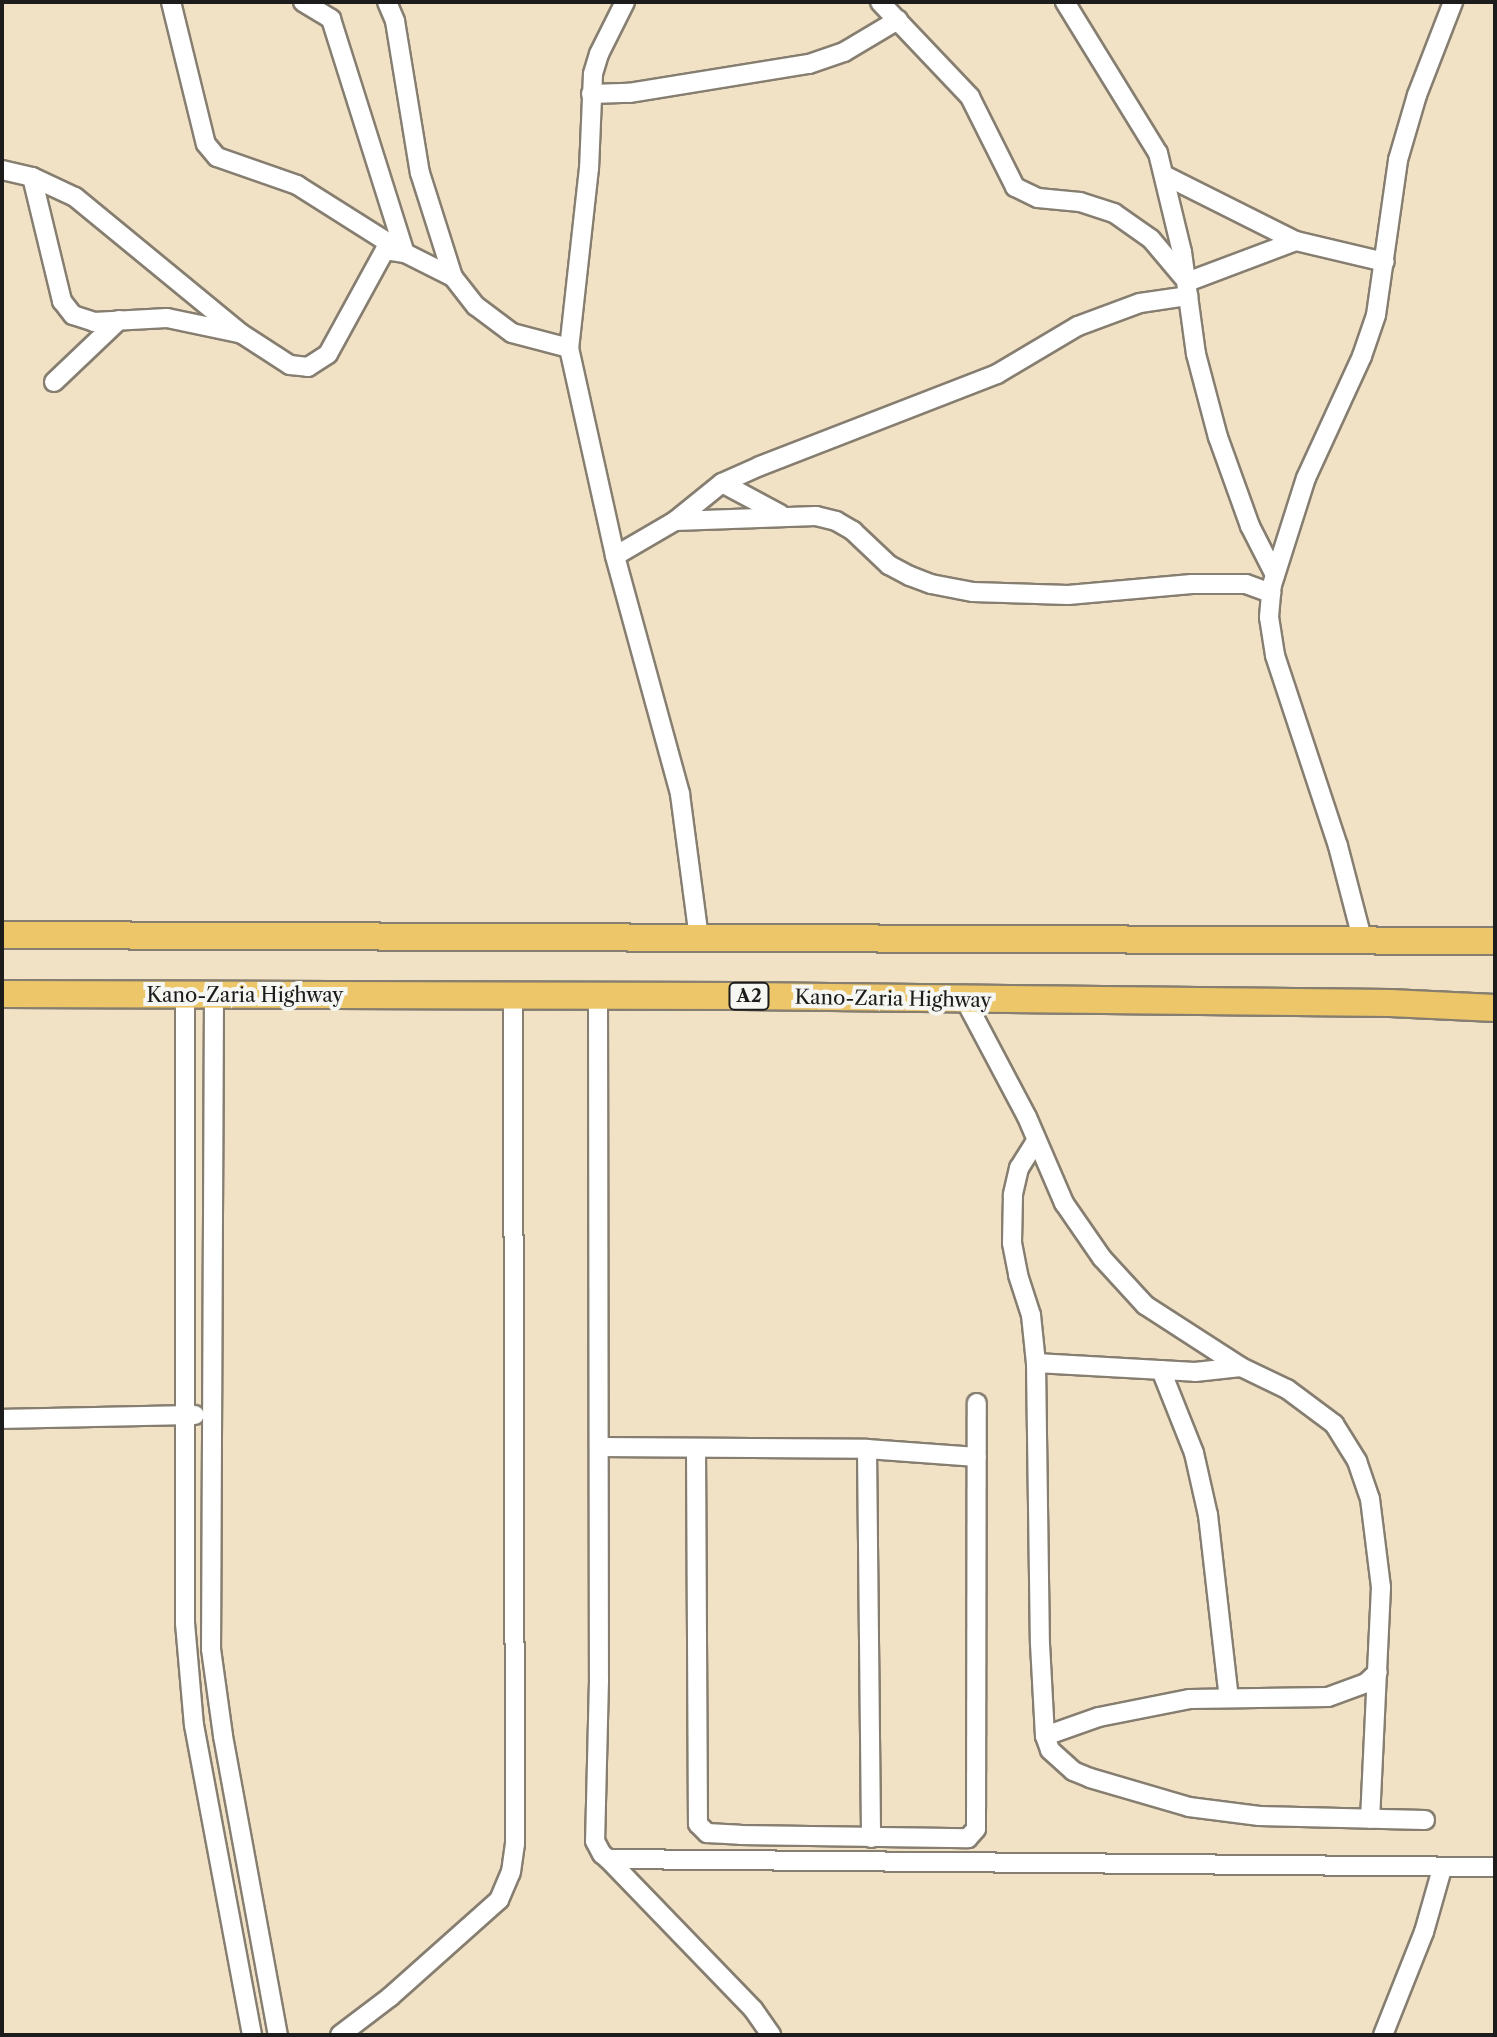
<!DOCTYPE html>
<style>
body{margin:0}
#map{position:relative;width:1497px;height:2037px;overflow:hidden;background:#f1e1c5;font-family:"Libre Caslon Text",serif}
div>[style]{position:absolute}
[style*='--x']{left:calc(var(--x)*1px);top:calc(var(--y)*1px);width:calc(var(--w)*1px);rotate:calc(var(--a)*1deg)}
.roads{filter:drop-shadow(2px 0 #867e70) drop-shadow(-2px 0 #867e70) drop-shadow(0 2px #867e70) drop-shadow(0 -2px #867e70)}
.minor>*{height:18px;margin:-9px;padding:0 9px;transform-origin:9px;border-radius:9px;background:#fff}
.highway>*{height:26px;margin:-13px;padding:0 13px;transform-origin:13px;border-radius:13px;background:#ecc669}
span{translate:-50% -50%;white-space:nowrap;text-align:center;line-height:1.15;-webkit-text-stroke:8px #f6f6f2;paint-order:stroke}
.shield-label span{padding:2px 6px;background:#f6f6f2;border:2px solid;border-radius:6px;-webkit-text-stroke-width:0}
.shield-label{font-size:18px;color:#1c1c1c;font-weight:700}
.street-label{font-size:20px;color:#1c1c1c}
.frame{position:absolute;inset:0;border:4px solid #1c1c1c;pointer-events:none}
</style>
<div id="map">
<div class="roads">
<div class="minor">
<i style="--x:171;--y:2;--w:146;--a:76.2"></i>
<i style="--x:206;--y:144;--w:17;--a:50"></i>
<i style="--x:217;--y:157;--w:85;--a:19.3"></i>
<i style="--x:297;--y:185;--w:122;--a:32.3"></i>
<i style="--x:303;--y:2;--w:33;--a:31"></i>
<i style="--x:331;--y:19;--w:245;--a:72.5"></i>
<i style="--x:387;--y:2;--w:21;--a:67"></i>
<i style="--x:395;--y:21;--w:154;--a:80.7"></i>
<i style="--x:420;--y:173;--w:109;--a:72.4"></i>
<i style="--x:453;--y:277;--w:37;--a:52"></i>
<i style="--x:476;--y:306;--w:45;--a:36.9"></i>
<i style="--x:512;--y:333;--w:59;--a:14.7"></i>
<i style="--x:625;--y:2;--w:58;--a:116.6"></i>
<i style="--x:599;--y:54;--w:21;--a:107"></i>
<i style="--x:593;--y:74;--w:94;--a:92.4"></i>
<i style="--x:589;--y:168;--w:181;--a:96.3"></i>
<i style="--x:569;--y:348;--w:213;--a:77.5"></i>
<i style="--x:615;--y:556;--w:247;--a:74.7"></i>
<i style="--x:680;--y:794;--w:146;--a:82.5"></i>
<i style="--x:880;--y:2;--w:131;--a:46.5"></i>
<i style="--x:970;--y:97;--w:101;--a:63.4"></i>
<i style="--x:1015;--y:187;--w:25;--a:26"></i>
<i style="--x:1038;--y:198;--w:42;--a:5.4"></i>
<i style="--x:1080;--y:202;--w:36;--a:18"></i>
<i style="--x:1114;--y:213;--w:45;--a:35.1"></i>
<i style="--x:1151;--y:239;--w:50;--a:49.9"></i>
<i style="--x:1065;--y:2;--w:177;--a:58.4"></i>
<i style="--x:1158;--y:153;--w:102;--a:76.4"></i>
<i style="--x:1182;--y:252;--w:103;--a:82.2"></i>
<i style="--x:1196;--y:354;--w:86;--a:75.2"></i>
<i style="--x:1218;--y:437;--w:95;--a:70.2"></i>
<i style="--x:1250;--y:526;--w:55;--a:63"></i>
<i style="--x:591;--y:94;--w:38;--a:-2"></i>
<i style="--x:629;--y:93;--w:182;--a:-9.2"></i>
<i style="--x:809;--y:64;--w:37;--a:-19"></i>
<i style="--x:844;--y:52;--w:63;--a:-30.7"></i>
<i style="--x:2;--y:170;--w:31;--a:13"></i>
<i style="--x:32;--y:177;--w:47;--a:24.9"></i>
<i style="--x:75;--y:197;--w:216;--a:39.4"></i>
<i style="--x:242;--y:334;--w:57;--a:32.9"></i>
<i style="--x:290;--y:365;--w:18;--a:6"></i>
<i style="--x:308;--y:367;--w:24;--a:-33"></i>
<i style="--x:328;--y:354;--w:119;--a:-61.3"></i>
<i style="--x:385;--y:250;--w:20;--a:9"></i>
<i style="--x:405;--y:253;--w:54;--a:26.6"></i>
<i style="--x:1166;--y:176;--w:145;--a:26.6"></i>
<i style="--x:1296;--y:241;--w:91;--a:13.3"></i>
<i style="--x:32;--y:177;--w:128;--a:76.4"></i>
<i style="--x:62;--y:301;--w:18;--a:52"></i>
<i style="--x:73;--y:315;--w:22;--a:18"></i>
<i style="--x:94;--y:322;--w:73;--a:-3.1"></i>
<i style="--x:167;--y:318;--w:74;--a:11.8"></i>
<i style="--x:1187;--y:282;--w:116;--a:-20.6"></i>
<i style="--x:54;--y:382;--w:90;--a:-43.6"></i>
<i style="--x:722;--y:483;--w:66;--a:28.1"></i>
<i style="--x:675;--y:521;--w:141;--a:-2"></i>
<i style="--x:816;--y:516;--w:21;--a:14"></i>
<i style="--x:836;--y:521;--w:20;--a:30"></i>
<i style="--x:853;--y:531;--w:50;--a:43.4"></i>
<i style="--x:889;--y:565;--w:24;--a:28"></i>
<i style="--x:910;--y:576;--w:22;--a:21"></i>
<i style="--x:931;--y:584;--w:43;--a:10.8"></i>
<i style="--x:973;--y:592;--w:95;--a:1.8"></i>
<i style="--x:1068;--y:595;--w:124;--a:-5.1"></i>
<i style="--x:1192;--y:584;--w:54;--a:0"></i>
<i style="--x:1246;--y:584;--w:27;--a:20"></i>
<i style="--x:615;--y:556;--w:69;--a:-30.3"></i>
<i style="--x:675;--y:521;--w:60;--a:-39"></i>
<i style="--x:722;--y:483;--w:42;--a:-24.1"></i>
<i style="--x:760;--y:466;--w:254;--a:-21.2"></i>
<i style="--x:997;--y:374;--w:94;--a:-30.7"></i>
<i style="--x:1078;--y:326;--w:66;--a:-20.4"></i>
<i style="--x:1140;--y:303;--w:49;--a:-8.3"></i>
<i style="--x:1363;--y:942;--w:99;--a:-104.6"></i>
<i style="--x:1338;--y:846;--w:201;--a:-108.3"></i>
<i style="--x:1275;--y:655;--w:38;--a:-99"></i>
<i style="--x:1269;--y:617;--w:32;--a:-85"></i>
<i style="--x:1272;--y:585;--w:112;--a:-72.4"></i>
<i style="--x:1306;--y:478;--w:134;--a:-65.3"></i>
<i style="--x:1362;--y:356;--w:43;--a:-71.1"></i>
<i style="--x:1376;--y:315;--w:157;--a:-81.9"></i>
<i style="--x:1398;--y:160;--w:68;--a:-73.7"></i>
<i style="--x:1417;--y:95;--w:100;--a:-68.8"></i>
<i style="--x:185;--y:996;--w:627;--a:90"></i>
<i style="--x:185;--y:1623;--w:102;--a:85"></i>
<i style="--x:194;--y:1725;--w:315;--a:79.4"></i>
<i style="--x:214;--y:996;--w:653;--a:90.26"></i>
<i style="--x:211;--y:1649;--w:88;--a:82.1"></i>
<i style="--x:223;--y:1736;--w:304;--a:79.6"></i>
<i style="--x:598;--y:996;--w:684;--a:89.92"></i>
<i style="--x:599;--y:1680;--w:161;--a:91.4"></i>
<i style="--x:595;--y:1841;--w:15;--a:62"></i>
<i style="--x:602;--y:1854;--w:8;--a:40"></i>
<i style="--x:608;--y:1859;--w:887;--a:0.52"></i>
<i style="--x:965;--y:1000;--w:132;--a:62.1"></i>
<i style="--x:1027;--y:1117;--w:94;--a:66.7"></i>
<i style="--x:1064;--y:1203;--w:67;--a:55.4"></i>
<i style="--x:1102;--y:1258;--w:64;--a:47.5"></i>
<i style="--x:1145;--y:1305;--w:114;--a:32.9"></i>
<i style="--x:1241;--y:1367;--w:51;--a:25.6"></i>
<i style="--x:1287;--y:1389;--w:59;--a:36.7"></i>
<i style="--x:1334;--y:1424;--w:44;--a:58.1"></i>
<i style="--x:1357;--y:1461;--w:40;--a:71.1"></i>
<i style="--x:1370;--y:1499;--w:89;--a:82.9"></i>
<i style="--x:1381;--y:1587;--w:232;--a:92.7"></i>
<i style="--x:1036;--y:1141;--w:32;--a:122"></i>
<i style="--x:1019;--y:1168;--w:28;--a:103"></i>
<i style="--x:1013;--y:1195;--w:48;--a:91.2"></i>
<i style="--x:1012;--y:1243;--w:33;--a:79"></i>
<i style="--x:1018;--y:1275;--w:42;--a:72"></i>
<i style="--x:1031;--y:1315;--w:48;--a:84.1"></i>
<i style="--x:1036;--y:1363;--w:281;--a:89.2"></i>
<i style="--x:1040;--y:1644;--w:92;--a:86.9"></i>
<i style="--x:1045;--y:1736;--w:15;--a:70"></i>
<i style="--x:1050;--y:1750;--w:31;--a:42"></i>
<i style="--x:1073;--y:1771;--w:18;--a:22"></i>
<i style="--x:1090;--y:1778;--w:103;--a:16.3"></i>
<i style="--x:1189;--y:1807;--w:71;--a:7.3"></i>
<i style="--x:1259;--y:1816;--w:166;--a:1.4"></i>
<i style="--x:1036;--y:1363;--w:159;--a:3.2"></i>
<i style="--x:1195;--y:1372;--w:46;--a:-6.2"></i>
<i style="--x:1161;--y:1370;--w:89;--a:68.3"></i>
<i style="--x:1194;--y:1453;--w:64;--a:77.3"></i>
<i style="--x:1208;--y:1515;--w:184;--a:83.5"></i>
<i style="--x:2;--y:1419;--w:193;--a:-1.2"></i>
<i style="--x:599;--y:1447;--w:268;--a:0.4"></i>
<i style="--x:867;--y:1449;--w:110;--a:4.2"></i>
<i style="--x:696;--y:1448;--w:376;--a:89.7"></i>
<i style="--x:698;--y:1824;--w:13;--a:45"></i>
<i style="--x:707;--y:1833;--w:33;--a:3"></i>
<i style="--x:740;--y:1835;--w:228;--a:0.8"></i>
<i style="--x:968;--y:1838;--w:12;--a:-48"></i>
<i style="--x:976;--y:1829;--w:426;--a:-89.9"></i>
<i style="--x:867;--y:1449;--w:389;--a:89.4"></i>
<i style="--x:1045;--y:1736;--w:57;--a:-19.4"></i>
<i style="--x:1099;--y:1717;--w:93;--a:-11.2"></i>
<i style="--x:1190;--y:1699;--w:138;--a:-0.8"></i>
<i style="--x:1328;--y:1697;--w:40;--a:-20.2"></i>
<i style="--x:1366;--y:1683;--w:16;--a:-43"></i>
<i style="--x:608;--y:1859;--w:209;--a:46"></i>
<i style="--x:753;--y:2009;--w:32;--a:55"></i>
<i style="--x:340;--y:2035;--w:63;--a:-37.2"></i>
<i style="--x:390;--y:1997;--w:146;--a:-41.7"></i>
<i style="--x:499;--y:1900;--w:30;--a:-67"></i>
<i style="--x:511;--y:1872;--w:28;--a:-82"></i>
<i style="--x:515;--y:1844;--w:848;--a:-90.14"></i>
<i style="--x:1383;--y:2035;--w:111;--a:-68.3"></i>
<i style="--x:1424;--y:1932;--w:66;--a:-74.1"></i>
</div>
<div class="highway">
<i style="--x:2;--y:935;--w:1493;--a:0.23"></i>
<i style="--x:2;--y:994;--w:739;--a:0.16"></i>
<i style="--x:741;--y:996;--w:649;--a:0.62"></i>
<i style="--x:1390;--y:1003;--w:105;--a:2.7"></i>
</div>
</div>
<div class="shield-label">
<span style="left:749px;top:996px">A2</span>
</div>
<div class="street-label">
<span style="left:245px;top:995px">Kano-Zaria Highway</span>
<span style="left:893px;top:999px;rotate:1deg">Kano-Zaria Highway</span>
</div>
<div class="frame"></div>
</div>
